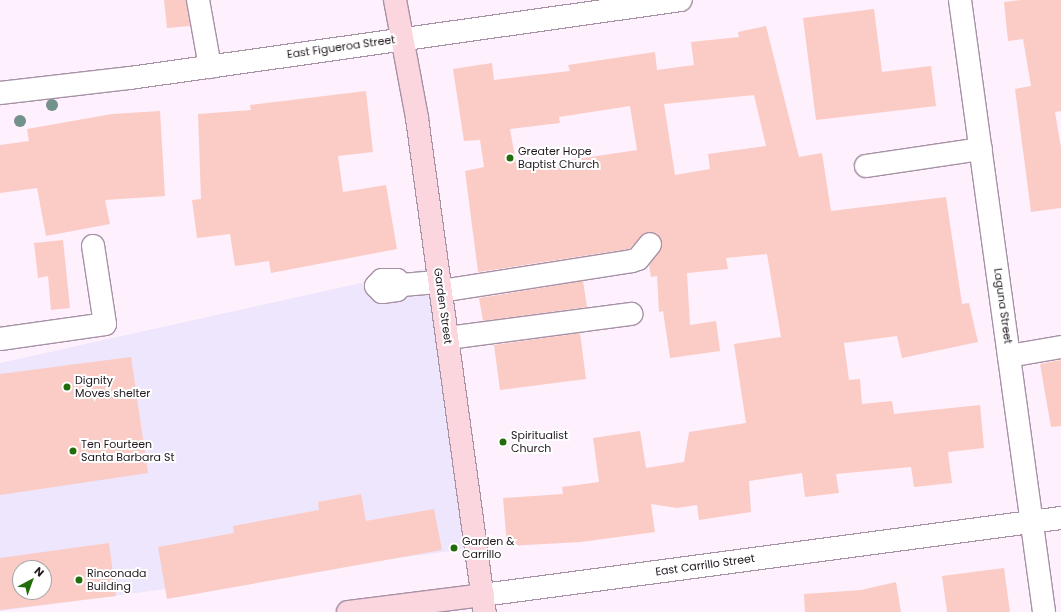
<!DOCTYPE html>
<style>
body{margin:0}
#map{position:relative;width:1061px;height:612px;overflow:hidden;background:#fef0fd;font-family:Poppins,sans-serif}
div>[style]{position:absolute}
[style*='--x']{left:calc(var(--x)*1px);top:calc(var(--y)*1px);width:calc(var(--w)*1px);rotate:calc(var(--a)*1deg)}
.commercial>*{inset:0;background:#eee6fc}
.building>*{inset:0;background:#fbccc5}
.roads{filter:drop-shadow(1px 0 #a791a5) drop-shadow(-1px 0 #a791a5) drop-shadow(0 1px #a791a5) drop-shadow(0 -1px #a791a5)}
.minor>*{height:22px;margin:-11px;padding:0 11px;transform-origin:11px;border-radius:11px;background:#fff}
.major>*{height:22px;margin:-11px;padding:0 11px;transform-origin:11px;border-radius:11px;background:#fcd6df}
.trees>*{width:12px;height:12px;margin:-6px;border-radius:50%;background:#73928c}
.dots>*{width:11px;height:11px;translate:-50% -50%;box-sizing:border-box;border:2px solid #fff;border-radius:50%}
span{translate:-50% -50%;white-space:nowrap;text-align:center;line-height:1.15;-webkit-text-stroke:4px #fff;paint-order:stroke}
.street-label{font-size:11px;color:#211920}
.poi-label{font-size:11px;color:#211920}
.left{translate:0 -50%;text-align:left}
.north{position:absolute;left:12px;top:560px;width:40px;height:40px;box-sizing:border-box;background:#fff;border:1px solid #a6a3a6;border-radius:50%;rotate:41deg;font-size:11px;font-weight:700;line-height:16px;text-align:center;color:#211920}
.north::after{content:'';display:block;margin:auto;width:14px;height:18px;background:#226c0b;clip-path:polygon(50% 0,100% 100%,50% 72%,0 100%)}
</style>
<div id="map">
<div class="commercial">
<i style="clip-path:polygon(evenodd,438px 266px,474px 548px,0 611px,0 363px,438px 266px,20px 568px,44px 568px,44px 592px,20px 592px,20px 568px)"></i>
</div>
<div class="building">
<i style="clip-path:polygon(164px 0,186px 0,190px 26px,167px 28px)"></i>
<i style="clip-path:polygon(1021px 0,1061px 0,1061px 111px,1055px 112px,1061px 148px,1061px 208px,1031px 212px,1015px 89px,1031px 86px,1023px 39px,1008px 41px,1004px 2px)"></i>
<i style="clip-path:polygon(874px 9px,882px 72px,931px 66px,936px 106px,816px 120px,803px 18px)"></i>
<i style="clip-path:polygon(evenodd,766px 26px,799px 157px,822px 153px,831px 211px,946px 197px,962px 304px,969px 303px,978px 342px,902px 358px,897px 336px,844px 343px,849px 380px,860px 379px,862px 404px,892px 401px,894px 414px,980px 405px,984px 448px,948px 452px,952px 483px,914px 487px,911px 467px,836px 474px,839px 493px,805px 497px,802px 473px,749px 481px,751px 512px,699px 520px,697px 505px,677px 508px,651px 504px,655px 532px,581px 542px,507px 546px,503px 498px,563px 494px,562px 487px,599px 482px,593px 438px,640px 431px,646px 468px,684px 462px,689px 432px,746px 423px,734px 344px,781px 337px,767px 254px,726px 258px,728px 269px,687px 273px,690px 325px,716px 321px,720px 351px,670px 358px,663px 311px,659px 312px,657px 276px,651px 277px,649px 265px,662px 246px,657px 234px,645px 233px,629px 249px,478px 272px,465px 171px,484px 167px,480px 140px,464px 141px,453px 69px,492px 63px,494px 80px,570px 71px,568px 65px,655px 52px,657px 70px,694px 65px,691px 42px,739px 37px,738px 32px,766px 26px,754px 95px,766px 146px,708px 154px,710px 169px,675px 175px,664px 104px,754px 95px,766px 26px,630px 106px,637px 150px,517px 168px,510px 129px,560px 123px,559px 117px,630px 106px)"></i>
<i style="clip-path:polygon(366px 91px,373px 152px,338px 156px,343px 192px,386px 185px,397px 249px,271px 273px,269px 261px,235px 266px,230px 234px,197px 238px,192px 200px,201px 199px,198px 114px,251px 110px,250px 105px)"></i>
<i style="clip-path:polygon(160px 111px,165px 196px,105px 200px,110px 224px,46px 236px,37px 188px,0 193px,0 145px,29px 141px,27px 129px,112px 114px)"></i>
<i style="clip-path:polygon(63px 240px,70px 308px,51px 310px,48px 276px,38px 278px,34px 243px)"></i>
<i style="clip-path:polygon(583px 281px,587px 307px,483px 321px,479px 298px)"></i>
<i style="clip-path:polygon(580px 333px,586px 379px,500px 390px,494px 345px)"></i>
<i style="clip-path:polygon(131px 357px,148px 473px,0 495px,0 374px)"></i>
<i style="clip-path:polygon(1061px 360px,1061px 426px,1051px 427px,1040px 364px)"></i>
<i style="clip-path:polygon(361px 494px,366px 521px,434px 509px,442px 550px,167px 599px,158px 547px,234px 533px,233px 526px,319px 510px,318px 502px)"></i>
<i style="clip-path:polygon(evenodd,109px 543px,116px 596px,0 610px,0 558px,109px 543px,20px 568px,44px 568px,44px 592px,20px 592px,20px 568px)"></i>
<i style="clip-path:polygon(1004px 568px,1010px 612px,947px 612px,942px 576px)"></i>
<i style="clip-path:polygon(896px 582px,901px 612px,805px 612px,804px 594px,861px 590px)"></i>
</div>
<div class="roads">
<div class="minor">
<i style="--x:198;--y:0;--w:68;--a:79.8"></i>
<i style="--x:960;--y:0;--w:618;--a:82.18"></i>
<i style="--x:0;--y:93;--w:131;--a:-6.6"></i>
<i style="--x:130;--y:78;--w:556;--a:-8.06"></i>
<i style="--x:866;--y:166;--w:116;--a:-8.4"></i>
<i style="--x:382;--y:280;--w:15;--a:0"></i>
<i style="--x:397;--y:280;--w:7;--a:45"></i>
<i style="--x:402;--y:285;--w:7;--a:135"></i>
<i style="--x:397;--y:290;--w:15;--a:172"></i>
<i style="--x:382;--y:292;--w:8;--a:-135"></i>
<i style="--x:376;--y:286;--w:8;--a:-45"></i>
<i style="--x:402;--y:285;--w:38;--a:-5"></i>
<i style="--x:441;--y:291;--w:193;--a:-8.9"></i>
<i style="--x:632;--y:261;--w:6;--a:-18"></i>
<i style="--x:638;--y:259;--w:19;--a:-51"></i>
<i style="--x:448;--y:338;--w:185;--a:-7.5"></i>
<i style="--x:0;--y:339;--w:106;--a:-8.1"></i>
<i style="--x:105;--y:324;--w:79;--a:-98.7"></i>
<i style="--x:1009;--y:356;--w:53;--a:-9.8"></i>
<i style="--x:483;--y:595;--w:583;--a:-7.59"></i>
</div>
<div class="major">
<i style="--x:395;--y:0;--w:120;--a:79.4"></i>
<i style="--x:417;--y:118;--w:499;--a:82.2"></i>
<i style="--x:348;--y:612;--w:136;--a:-7.2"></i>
</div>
</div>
<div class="trees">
<i style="left:52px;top:105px"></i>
<i style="left:20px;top:121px"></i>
</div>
<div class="dots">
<i style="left:510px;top:158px;background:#226c0b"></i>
<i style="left:67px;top:387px;background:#226c0b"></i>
<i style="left:503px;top:442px;background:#226c0b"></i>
<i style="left:73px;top:451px;background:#226c0b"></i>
<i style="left:454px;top:548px;background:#226c0b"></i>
<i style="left:79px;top:580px;background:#226c0b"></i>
</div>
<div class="street-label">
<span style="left:341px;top:47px;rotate:-8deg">East Figueroa Street</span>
<span style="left:443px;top:306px;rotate:82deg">Garden Street</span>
<span style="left:1003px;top:306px;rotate:82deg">Laguna Street</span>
<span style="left:705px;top:565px;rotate:-8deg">East Carrillo Street</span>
</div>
<div class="poi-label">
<span class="left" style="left:518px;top:158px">Greater Hope<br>Baptist Church</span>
<span class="left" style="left:75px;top:387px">Dignity<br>Moves shelter</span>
<span class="left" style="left:511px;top:442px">Spiritualist<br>Church</span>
<span class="left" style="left:81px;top:451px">Ten Fourteen<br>Santa Barbara St</span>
<span class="left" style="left:462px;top:548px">Garden &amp;<br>Carrillo</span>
<span class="left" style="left:87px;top:580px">Rinconada<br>Building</span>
</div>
<div class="north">N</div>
</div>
